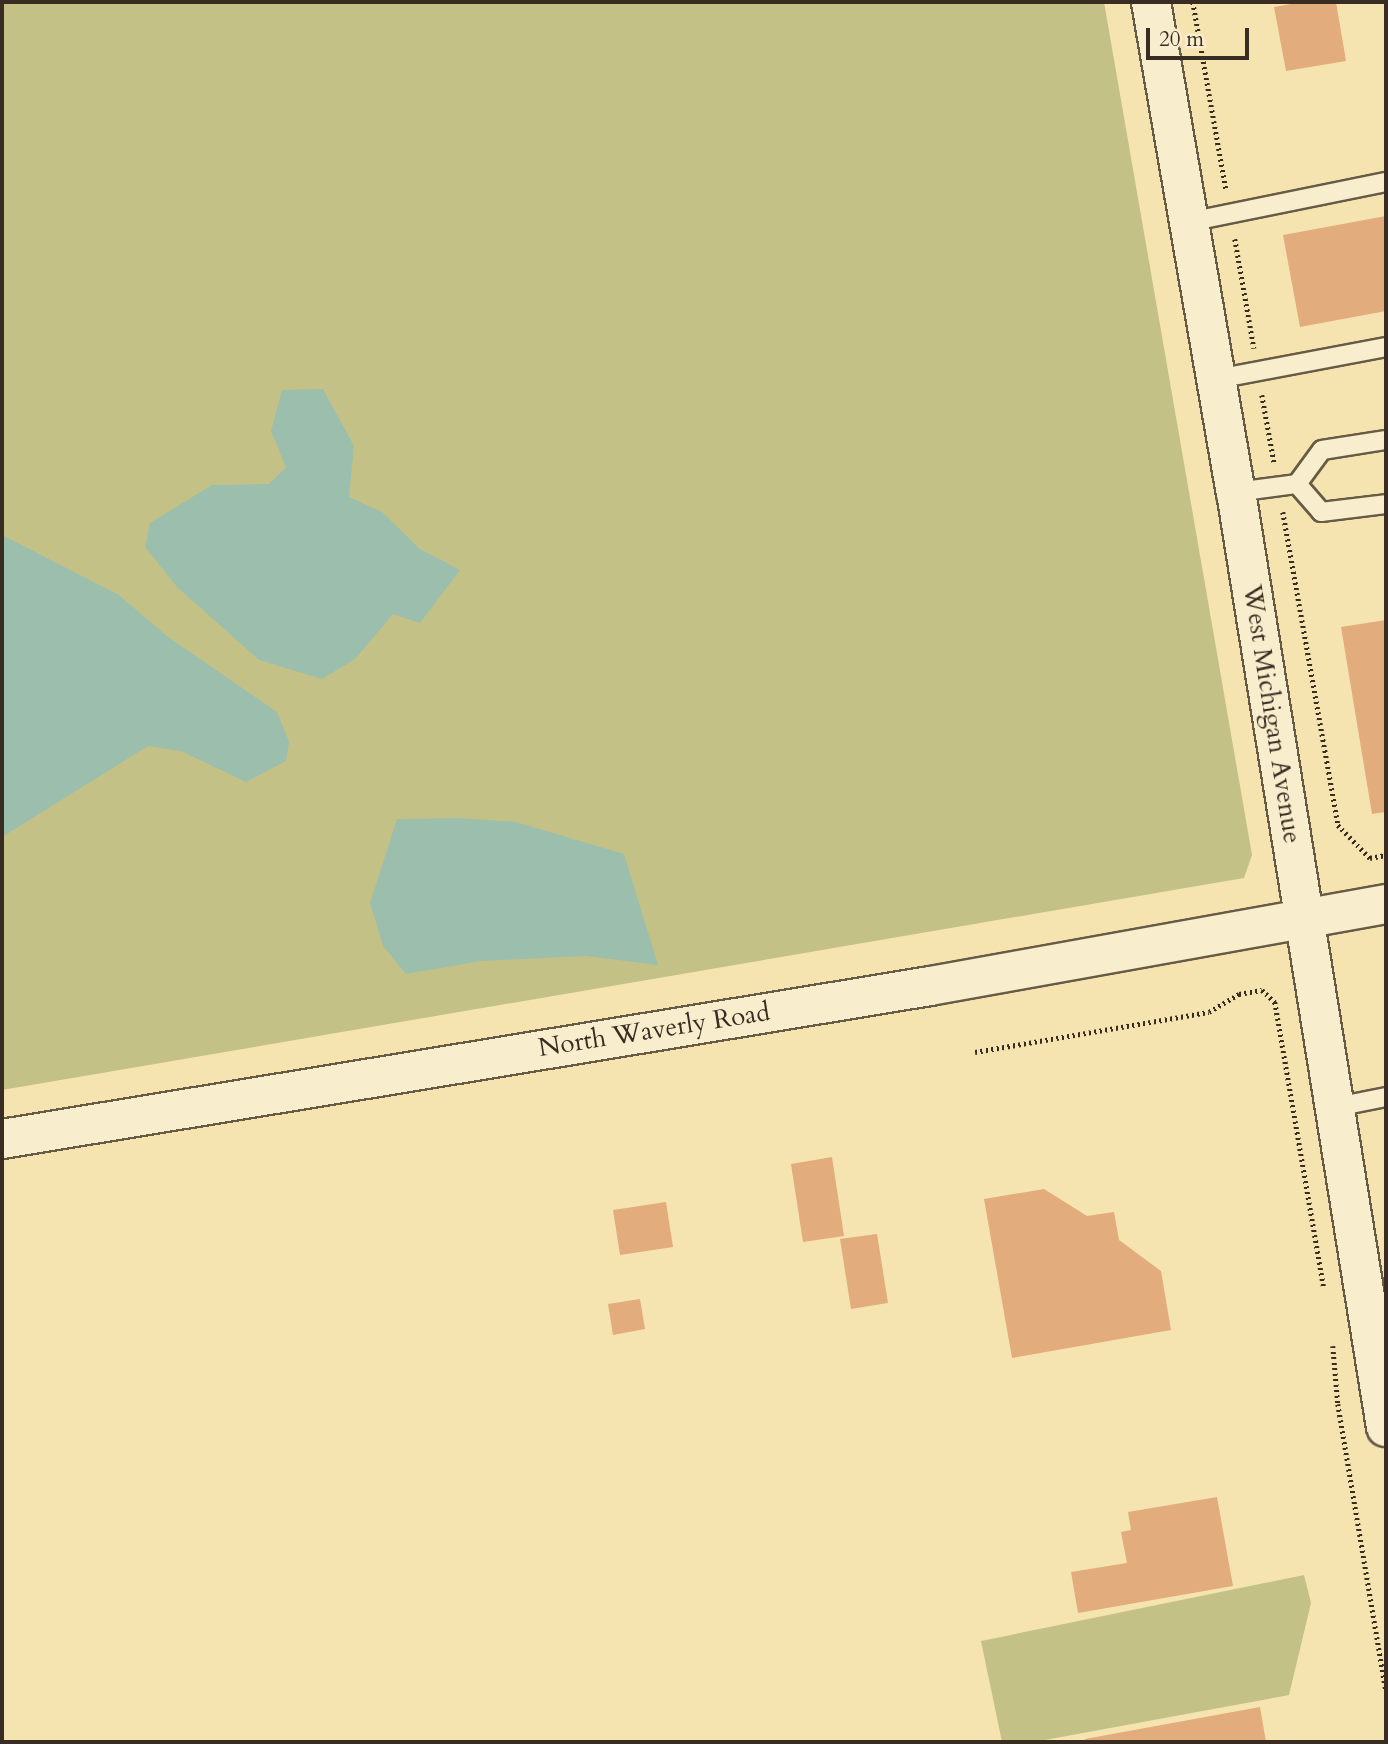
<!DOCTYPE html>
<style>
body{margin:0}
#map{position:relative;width:1388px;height:1744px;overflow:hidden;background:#f5e4b0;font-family:Cardo,serif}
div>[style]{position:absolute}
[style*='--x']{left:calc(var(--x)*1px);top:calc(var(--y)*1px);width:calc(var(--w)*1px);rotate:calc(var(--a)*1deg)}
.green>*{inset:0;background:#c4c186}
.water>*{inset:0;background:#9cbead}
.building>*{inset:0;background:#e2ac7c}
.path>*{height:4.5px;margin-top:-2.25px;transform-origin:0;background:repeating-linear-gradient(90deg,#392d23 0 2px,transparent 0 5.5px)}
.roads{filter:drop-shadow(2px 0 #685b46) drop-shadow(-2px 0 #685b46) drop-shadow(0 2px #685b46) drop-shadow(0 -2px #685b46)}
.lane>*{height:18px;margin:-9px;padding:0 9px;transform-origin:9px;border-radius:9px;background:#f8edcc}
.secondary>*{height:38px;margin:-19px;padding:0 19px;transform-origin:19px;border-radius:19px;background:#f8edcc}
span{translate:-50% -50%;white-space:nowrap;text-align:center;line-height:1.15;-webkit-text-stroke:5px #f8edcc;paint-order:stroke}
.street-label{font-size:26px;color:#392d23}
.frame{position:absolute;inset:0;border:4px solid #392d23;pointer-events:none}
.scale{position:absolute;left:1146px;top:28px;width:103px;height:32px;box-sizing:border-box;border:4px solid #392d23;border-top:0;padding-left:9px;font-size:21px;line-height:24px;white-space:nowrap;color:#392d23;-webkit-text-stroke:5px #f8edcc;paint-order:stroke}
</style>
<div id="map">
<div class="green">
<i style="clip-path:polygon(2px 2px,1104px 2px,1252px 855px,1244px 878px,2px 1090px)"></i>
<i style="clip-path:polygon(1304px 1575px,1311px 1603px,1289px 1695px,1034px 1742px,1002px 1742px,981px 1641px)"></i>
</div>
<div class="water">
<i style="clip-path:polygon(323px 389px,354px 446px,349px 497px,382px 512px,420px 549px,460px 570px,420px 623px,393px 614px,355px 659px,322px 679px,259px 660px,177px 587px,145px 547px,150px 523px,212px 485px,269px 484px,286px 467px,271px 431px,282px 390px)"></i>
<i style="clip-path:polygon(2px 535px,119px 595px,168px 637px,277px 712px,289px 742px,286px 761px,246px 782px,181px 751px,148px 746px,2px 837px)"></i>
<i style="clip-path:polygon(460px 818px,516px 822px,624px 854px,658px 965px,586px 956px,481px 961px,406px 974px,383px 946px,370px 903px,397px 819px)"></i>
</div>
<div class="building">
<i style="clip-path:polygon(1302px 2px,1336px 2px,1346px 61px,1286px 71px,1274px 7px)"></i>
<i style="clip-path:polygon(1386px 216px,1386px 311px,1300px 327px,1283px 235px)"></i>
<i style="clip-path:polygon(1386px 620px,1386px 812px,1372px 814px,1341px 627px)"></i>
<i style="clip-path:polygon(832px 1157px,844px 1236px,803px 1242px,791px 1164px)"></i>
<i style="clip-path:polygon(1044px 1189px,1087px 1216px,1114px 1212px,1119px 1240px,1161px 1271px,1171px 1330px,1012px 1358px,984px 1199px)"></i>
<i style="clip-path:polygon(666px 1202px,673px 1247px,620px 1255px,613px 1210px)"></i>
<i style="clip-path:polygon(877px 1234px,888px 1303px,851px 1309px,840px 1239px)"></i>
<i style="clip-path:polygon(640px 1299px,645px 1329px,613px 1335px,608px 1304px)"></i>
<i style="clip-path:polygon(1217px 1497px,1233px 1586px,1078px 1613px,1071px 1572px,1127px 1563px,1121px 1532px,1131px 1530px,1128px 1512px)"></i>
<i style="clip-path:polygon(1260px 1707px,1266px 1742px,1086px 1742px,1085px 1739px)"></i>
</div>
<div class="path">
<i style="--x:1193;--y:2;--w:190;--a:80"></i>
<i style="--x:1235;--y:239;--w:111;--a:80.1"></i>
<i style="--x:1262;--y:395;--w:68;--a:79.8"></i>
<i style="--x:1283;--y:512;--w:318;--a:80"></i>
<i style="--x:1338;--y:825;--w:46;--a:45.9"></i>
<i style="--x:1370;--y:858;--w:16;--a:-11"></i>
<i style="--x:975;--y:1052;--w:237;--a:-9.7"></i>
<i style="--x:1209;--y:1012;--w:35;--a:-31"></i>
<i style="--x:1239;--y:994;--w:23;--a:-10"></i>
<i style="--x:1262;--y:990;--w:18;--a:43"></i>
<i style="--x:1275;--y:1002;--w:291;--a:80.3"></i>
<i style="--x:1333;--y:1346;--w:58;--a:85.1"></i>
<i style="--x:1338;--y:1404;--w:290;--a:80.5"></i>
</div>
<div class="roads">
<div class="lane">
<i style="--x:1189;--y:222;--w:201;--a:-11.5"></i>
<i style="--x:1217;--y:379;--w:172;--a:-10.7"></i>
<i style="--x:1297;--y:484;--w:37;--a:49"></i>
<i style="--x:1321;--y:512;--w:65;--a:-7"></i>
<i style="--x:1236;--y:492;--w:62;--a:-7.5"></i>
<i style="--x:1297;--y:484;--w:42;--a:-53.7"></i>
<i style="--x:1322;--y:450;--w:65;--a:-8.9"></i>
<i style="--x:1336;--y:1107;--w:51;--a:-11.3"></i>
</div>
<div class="secondary">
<i style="--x:1151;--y:2;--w:497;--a:80.2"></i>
<i style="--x:1236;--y:492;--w:947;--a:80.89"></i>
<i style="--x:2;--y:1139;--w:941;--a:-9.36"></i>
<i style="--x:930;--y:986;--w:463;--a:-10.2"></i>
</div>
</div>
<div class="street-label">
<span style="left:1272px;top:714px;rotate:81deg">West Michigan Avenue</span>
<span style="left:654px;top:1030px;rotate:-9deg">North Waverly Road</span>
</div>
<div class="frame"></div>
<div class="scale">20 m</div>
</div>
